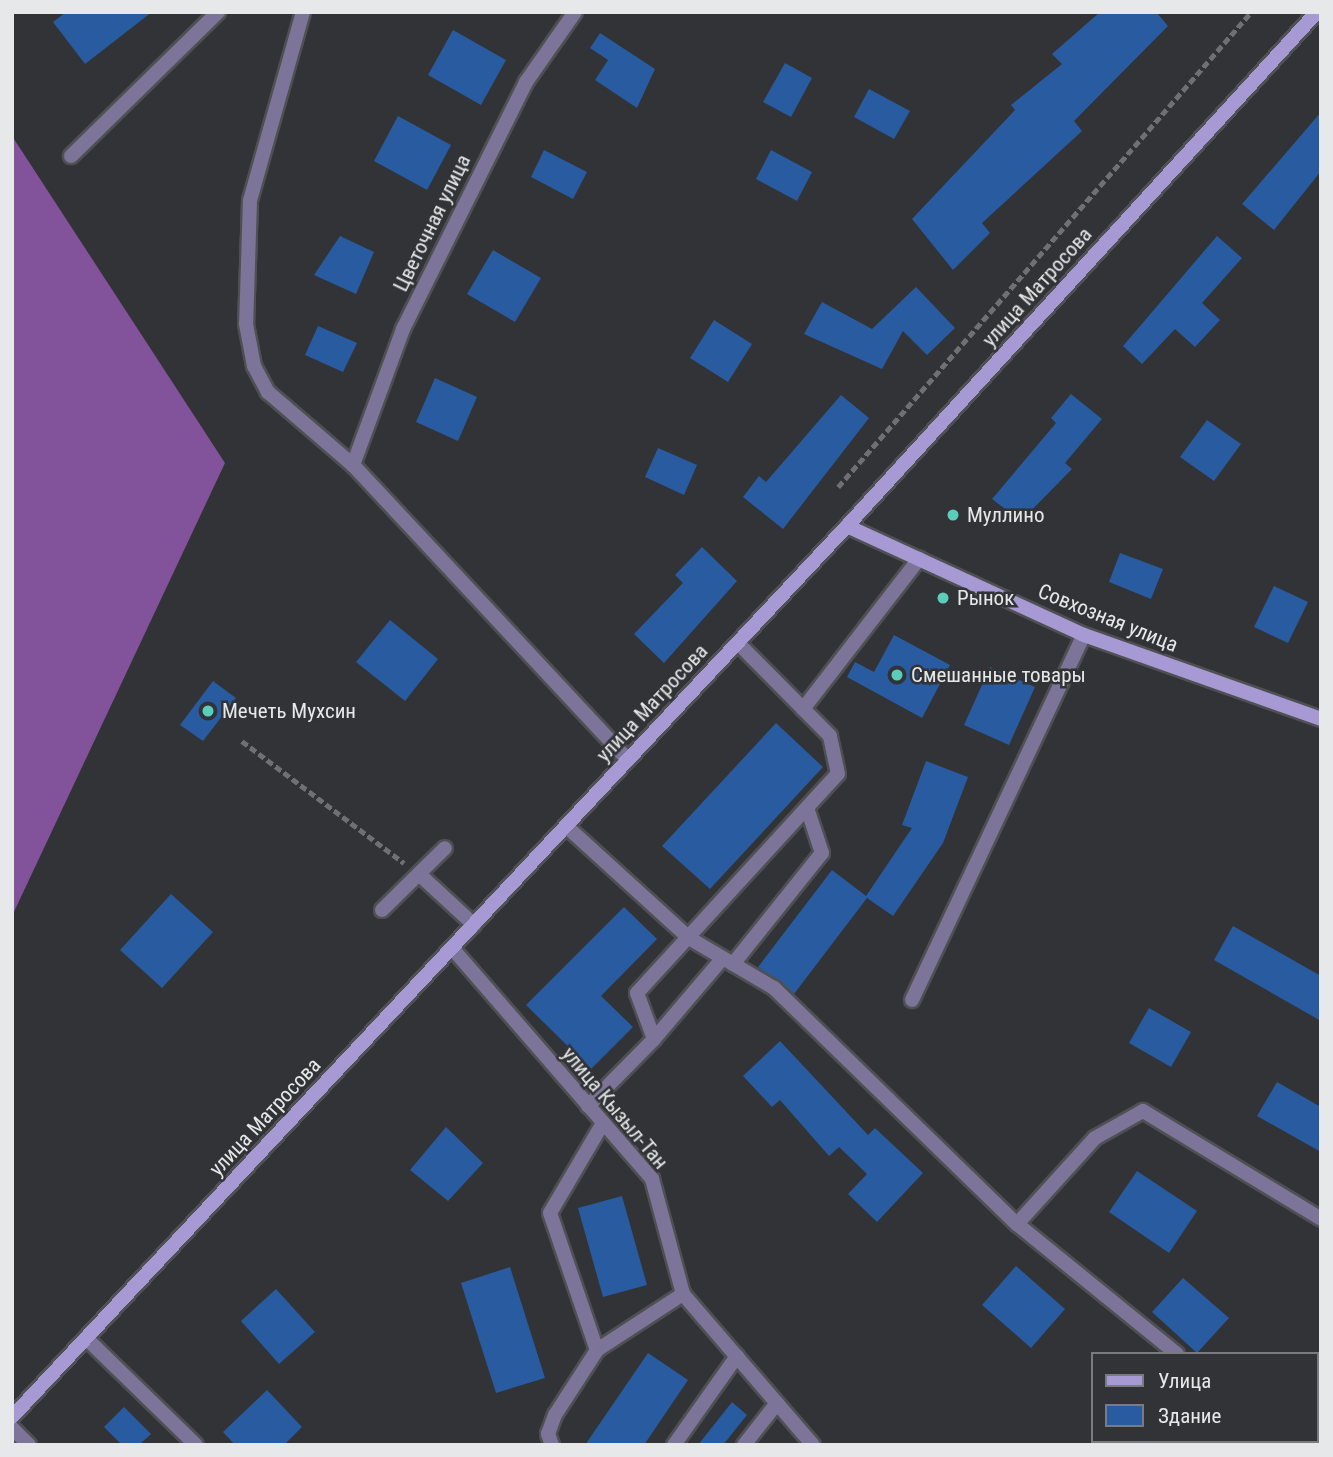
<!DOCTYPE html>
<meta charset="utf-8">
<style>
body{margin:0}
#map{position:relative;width:1333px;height:1457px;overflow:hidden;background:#323336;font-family:"Roboto Condensed",sans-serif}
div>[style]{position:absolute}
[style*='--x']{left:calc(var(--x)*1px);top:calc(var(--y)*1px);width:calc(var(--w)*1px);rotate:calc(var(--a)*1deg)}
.forest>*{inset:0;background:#82529b}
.building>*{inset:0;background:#285b9f}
.path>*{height:4.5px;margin-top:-2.25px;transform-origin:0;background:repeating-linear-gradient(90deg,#6f7072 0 7px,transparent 0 10.5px)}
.roads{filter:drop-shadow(2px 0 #4f5053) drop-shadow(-2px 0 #4f5053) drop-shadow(0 2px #4f5053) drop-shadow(0 -2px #4f5053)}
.lane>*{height:14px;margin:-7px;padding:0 7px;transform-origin:7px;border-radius:7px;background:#7d7599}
.street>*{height:14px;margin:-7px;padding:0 7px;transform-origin:7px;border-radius:7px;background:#7d7599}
.secondary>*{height:14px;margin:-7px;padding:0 7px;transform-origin:7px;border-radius:7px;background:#a79ad4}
.dots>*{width:19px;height:19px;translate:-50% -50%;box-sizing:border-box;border:4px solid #323336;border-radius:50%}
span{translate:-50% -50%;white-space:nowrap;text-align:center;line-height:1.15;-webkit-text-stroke:5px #323336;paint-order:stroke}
.street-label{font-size:21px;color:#e7e8ea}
.poi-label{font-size:21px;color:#e7e8ea}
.left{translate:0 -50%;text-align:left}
.frame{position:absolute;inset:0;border:14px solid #e7e8ea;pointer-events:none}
.legend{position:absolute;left:1091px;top:1352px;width:228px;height:91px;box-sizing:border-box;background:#323336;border:2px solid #7a7b7e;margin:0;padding:9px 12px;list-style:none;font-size:21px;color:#e7e8ea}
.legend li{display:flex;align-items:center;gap:14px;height:35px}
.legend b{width:35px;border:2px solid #7a7b7e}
</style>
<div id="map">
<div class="forest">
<i style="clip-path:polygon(12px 136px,225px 463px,12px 916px)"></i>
</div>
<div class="building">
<i style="clip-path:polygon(66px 12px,152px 12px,85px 64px,53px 22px)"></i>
<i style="clip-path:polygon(1100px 12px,1156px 12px,1168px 26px,1074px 121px,1082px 131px,982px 223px,990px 233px,953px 270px,912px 219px,1015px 110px,1011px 105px,1062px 64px,1052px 54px)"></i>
<i style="clip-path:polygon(453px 30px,506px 60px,481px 105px,428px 75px)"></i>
<i style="clip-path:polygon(600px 33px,655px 69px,637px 108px,595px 80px,608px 60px,590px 48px)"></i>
<i style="clip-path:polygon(785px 63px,812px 78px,791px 117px,763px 102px)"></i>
<i style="clip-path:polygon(869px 89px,910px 111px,894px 139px,854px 117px)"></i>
<i style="clip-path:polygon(1321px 112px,1321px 171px,1274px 230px,1242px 204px)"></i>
<i style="clip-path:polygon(398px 116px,451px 145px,427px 190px,374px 161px)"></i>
<i style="clip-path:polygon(544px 150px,587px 172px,573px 199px,531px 177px)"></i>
<i style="clip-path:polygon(771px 150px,812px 172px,797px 201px,756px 179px)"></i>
<i style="clip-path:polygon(340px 236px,374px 252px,356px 294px,314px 275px)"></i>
<i style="clip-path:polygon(1217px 236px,1242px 258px,1202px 303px,1220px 320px,1195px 347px,1175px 329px,1142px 364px,1123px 346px)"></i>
<i style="clip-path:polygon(493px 250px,541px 278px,515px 322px,467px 294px)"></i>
<i style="clip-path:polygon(916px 287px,955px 328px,927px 355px,903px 331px,882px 369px,804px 334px,822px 302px,872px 329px)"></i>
<i style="clip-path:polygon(714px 320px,752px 344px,728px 382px,690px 358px)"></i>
<i style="clip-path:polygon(318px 326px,357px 343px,343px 372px,305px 355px)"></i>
<i style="clip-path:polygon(435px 378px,477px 397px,458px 441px,416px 422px)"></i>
<i style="clip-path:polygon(1071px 394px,1102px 419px,1065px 463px,1072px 469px,1021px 521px,992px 499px,1056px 423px,1051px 418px)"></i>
<i style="clip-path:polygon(841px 395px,869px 418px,783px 529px,743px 497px,759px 476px,766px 482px)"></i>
<i style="clip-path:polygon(1207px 420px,1241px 444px,1214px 481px,1180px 457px)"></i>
<i style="clip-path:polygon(658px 448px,697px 465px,684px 495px,645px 477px)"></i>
<i style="clip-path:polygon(702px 547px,737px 581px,664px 663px,634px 634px,683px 583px,675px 575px)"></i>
<i style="clip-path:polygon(1120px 553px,1163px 569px,1151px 599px,1109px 582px)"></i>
<i style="clip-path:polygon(1274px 586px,1308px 602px,1288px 643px,1254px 627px)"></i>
<i style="clip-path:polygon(390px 620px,438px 659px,405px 701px,356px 662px)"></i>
<i style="clip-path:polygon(894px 635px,950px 665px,922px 718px,847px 677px,855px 662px,874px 672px)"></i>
<i style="clip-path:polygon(990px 667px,1035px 687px,1009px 745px,964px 725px)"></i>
<i style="clip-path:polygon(213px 681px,236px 698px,203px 741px,180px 725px)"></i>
<i style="clip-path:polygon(776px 723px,823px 767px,710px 889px,662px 846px)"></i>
<i style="clip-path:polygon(926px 761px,968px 777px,943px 843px,893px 916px,867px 898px,794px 994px,758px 967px,832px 870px,866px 896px,912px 828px,902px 825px)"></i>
<i style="clip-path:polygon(171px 894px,213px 932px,162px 988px,120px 950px)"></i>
<i style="clip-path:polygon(624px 907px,657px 939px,601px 996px,633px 1027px,591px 1069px,526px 1005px)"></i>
<i style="clip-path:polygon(1233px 926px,1321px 976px,1321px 1021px,1214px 960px)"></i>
<i style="clip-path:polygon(1149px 1008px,1191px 1032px,1171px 1067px,1129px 1043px)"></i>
<i style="clip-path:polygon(780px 1041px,868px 1135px,875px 1128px,923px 1173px,877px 1222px,848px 1194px,867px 1174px,839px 1147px,829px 1156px,780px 1100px,772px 1107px,743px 1076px)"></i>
<i style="clip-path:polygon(1277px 1082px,1321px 1107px,1321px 1152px,1257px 1116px)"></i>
<i style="clip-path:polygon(446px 1127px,483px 1163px,448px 1201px,410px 1170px)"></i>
<i style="clip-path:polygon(1137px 1171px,1197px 1211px,1169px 1253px,1109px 1212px)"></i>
<i style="clip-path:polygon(622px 1196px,647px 1285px,603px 1297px,578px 1208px)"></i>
<i style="clip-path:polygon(1016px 1266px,1065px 1309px,1031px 1348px,982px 1305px)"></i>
<i style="clip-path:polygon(510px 1267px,545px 1378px,496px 1393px,461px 1283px)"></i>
<i style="clip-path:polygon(1183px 1278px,1229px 1318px,1197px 1353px,1152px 1312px)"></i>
<i style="clip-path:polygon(276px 1289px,315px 1332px,279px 1364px,241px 1321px)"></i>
<i style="clip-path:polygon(648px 1353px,688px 1380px,644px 1445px,585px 1445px)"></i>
<i style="clip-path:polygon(267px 1390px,302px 1427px,284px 1445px,235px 1445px,223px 1432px)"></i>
<i style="clip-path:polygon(732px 1402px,747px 1415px,723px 1445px,698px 1445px)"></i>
<i style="clip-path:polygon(124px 1407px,151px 1434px,139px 1445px,122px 1445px,104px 1427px)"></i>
</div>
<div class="path">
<i style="--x:838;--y:487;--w:629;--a:-48.99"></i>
<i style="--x:242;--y:741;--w:203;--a:37"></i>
</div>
<div class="roads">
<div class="lane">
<i style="--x:803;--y:709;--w:190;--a:-52.3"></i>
<i style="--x:419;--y:874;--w:75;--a:42.8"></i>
<i style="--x:382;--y:910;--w:88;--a:-44.5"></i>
<i style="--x:733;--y:964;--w:142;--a:-51.3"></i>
<i style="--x:822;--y:853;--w:47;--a:-108.4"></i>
<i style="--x:912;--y:1000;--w:403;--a:-64.8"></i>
<i style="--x:654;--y:1039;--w:106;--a:-49.6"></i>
<i style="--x:588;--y:1106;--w:94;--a:-45.4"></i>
<i style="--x:654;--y:1039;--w:49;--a:-110.3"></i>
<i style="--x:637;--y:993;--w:297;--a:-47.5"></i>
<i style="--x:838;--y:774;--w:39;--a:-102"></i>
<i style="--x:830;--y:736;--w:131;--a:-134.7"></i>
<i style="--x:12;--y:1428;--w:24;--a:45"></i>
<i style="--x:744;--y:1445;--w:53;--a:-51.8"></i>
</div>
<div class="street">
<i style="--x:303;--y:12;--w:195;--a:105.7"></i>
<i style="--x:250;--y:200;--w:124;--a:91.8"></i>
<i style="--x:246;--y:324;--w:43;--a:79.2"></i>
<i style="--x:254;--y:366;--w:30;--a:62"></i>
<i style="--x:268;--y:392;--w:112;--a:40.7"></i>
<i style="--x:353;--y:465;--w:403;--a:47"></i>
<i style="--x:71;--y:156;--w:206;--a:-44.4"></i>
<i style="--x:353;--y:465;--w:145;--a:-69.8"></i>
<i style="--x:403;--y:329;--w:276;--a:-63.5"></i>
<i style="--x:526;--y:82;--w:85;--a:-55"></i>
<i style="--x:566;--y:826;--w:166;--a:42.3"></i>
<i style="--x:689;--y:938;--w:99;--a:30.5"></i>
<i style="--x:774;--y:988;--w:339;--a:44.2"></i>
<i style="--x:1017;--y:1224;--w:206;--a:39.1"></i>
<i style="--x:452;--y:948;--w:306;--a:49.1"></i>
<i style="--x:652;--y:1179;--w:119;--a:74.9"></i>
<i style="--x:683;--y:1294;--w:199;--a:49.3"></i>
<i style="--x:603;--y:1123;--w:104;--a:120.5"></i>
<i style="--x:550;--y:1213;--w:145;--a:71.1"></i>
<i style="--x:597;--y:1350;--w:103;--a:-33.1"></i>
<i style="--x:1017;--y:1224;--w:116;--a:-47.8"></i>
<i style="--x:1095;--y:1138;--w:55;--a:-29.4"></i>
<i style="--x:1143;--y:1111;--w:208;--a:31.2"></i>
<i style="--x:86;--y:1338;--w:153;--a:44.2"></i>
<i style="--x:1285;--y:1441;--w:6;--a:45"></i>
<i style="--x:552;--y:1445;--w:12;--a:-110"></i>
<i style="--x:548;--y:1434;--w:20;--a:-70"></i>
<i style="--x:555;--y:1415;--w:77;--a:-57.1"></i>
<i style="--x:674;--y:1445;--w:109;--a:-54.7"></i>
</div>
<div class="secondary">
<i style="--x:847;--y:526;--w:261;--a:24.7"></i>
<i style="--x:1084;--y:635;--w:251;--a:19.5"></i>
<i style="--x:12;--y:1417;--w:1221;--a:-46.86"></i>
<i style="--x:847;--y:526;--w:696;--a:-47.56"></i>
</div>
</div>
<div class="dots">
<i style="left:953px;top:515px;background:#5bcebb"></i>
<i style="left:943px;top:598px;background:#5bcebb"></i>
<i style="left:897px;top:675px;background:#5bcebb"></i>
<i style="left:208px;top:711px;background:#5bcebb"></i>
</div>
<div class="street-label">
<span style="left:432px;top:223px;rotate:-64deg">Цветочная улица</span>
<span style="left:1037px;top:287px;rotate:-48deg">улица Матросова</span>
<span style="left:1108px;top:618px;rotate:22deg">Совхозная улица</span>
<span style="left:652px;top:703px;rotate:-47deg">улица Матросова</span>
<span style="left:615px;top:1108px;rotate:50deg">улица Кызыл-Тан</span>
<span style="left:265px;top:1117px;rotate:-47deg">улица Матросова</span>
</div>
<div class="poi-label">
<span class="left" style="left:967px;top:515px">Муллино</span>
<span class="left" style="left:957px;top:598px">Рынок</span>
<span class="left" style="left:911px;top:675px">Смешанные товары</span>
<span class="left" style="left:222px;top:711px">Мечеть Мухсин</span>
</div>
<div class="frame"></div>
<ul class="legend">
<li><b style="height:9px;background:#a79ad4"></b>Улица</li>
<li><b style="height:19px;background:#285b9f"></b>Здание</li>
</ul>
</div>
